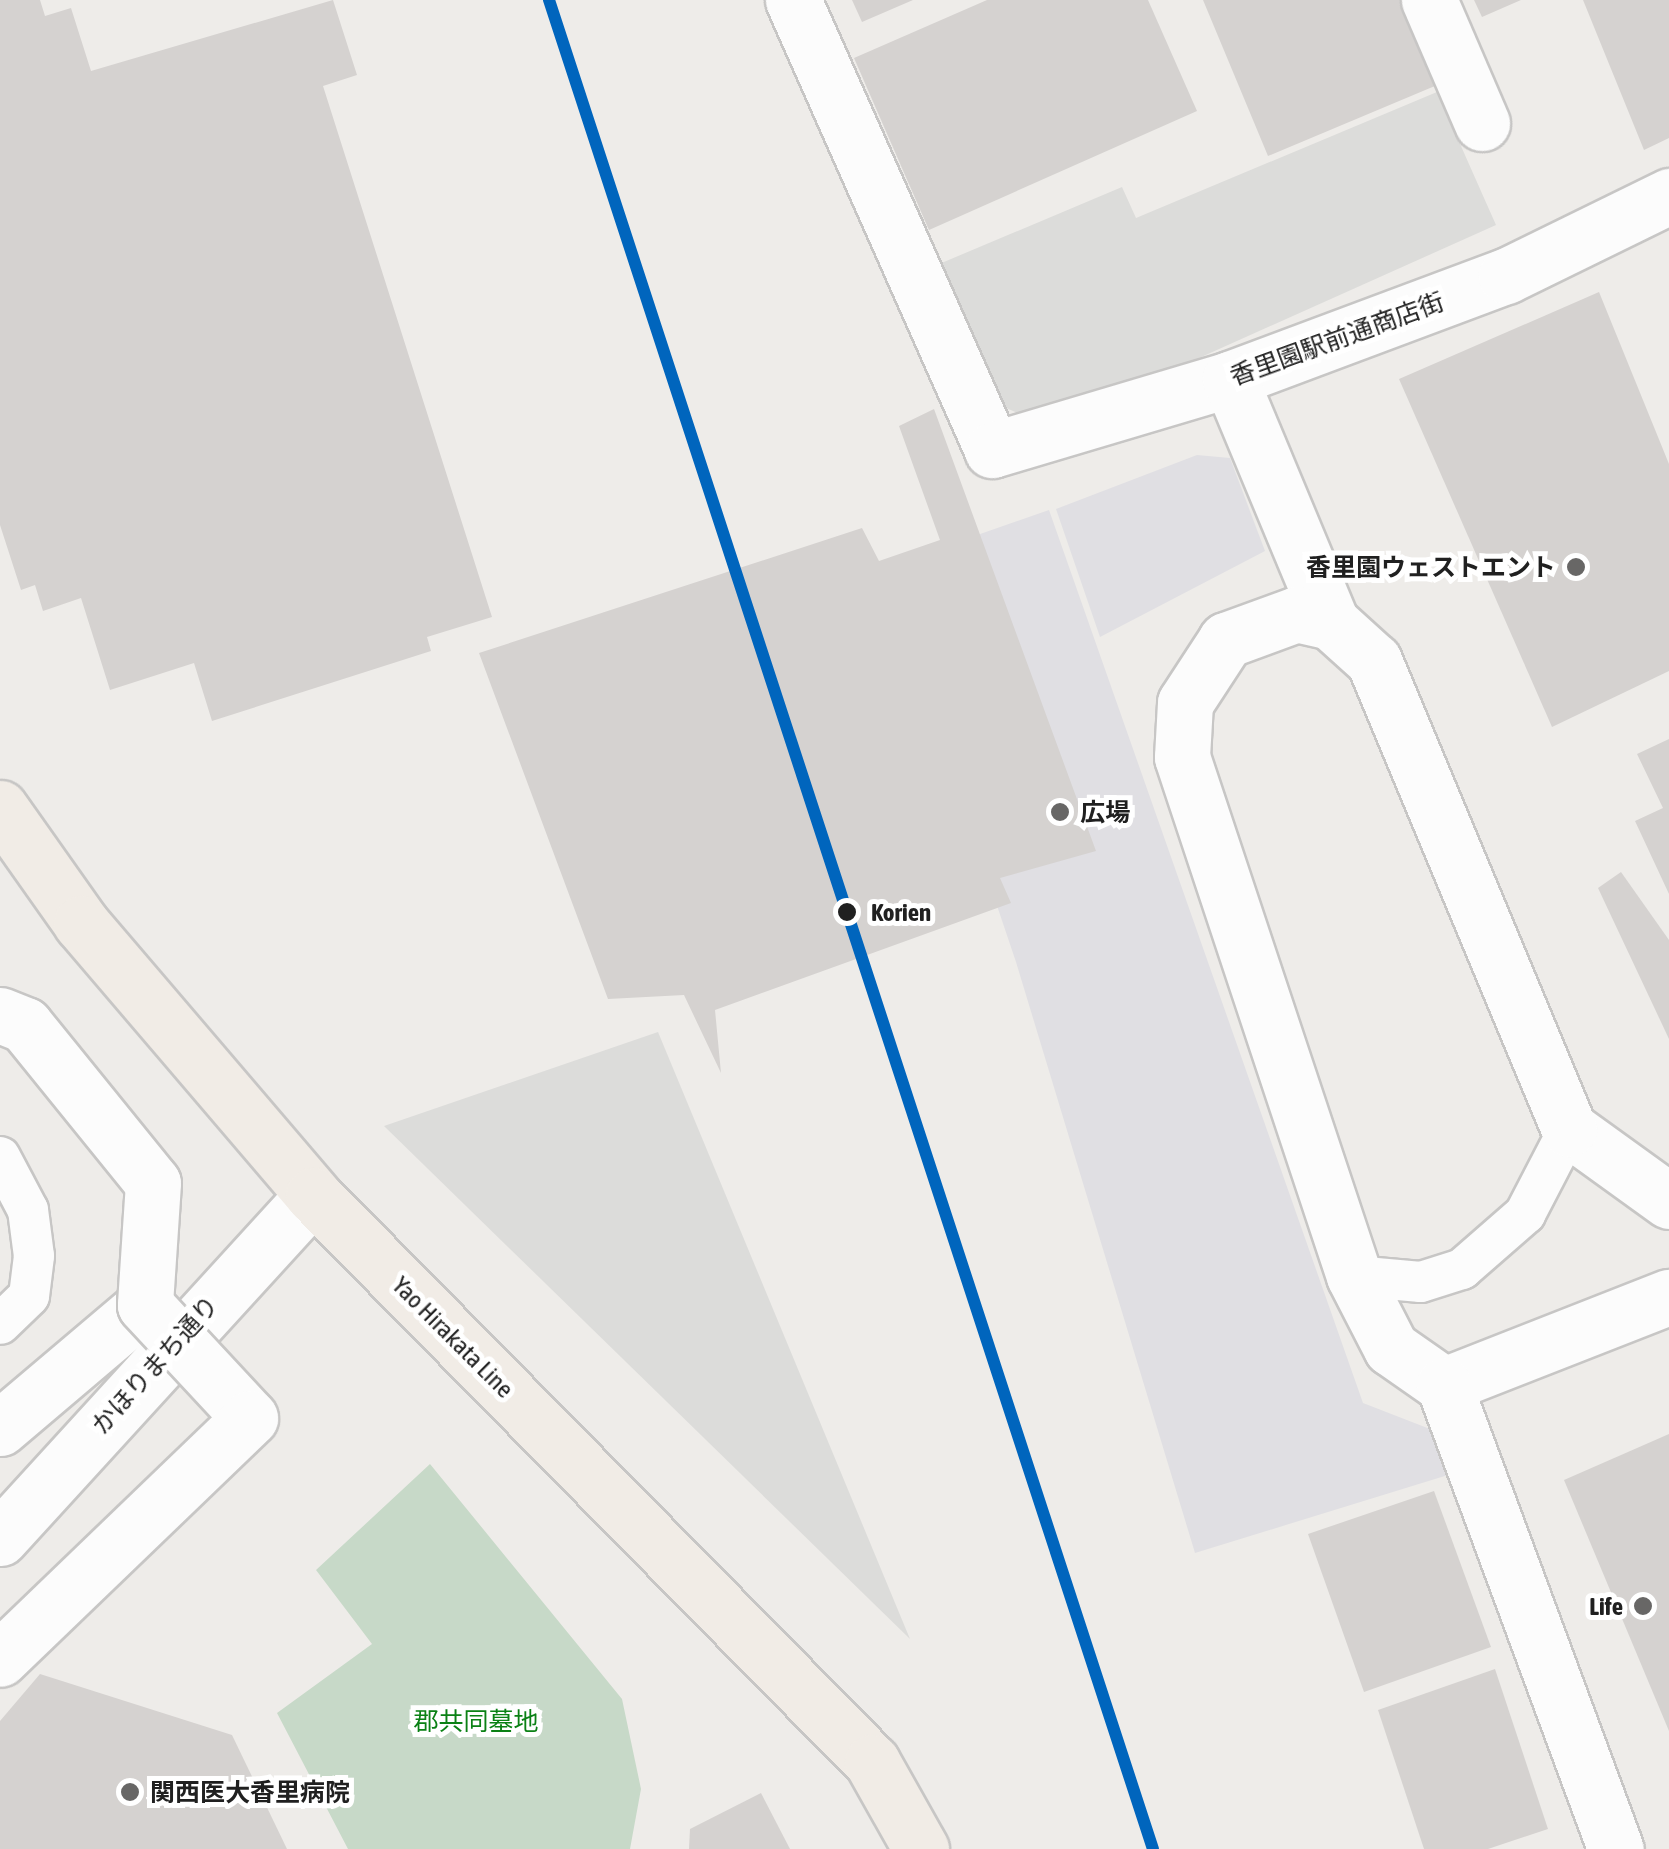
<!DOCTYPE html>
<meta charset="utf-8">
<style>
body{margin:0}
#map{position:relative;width:1669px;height:1849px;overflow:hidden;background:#eeece9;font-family:"Asap Condensed","Noto Sans JP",sans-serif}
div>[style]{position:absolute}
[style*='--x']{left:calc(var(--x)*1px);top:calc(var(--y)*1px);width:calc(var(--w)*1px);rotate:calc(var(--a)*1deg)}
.religious>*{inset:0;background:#dcdcda}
.cemetery>*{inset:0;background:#c7d9c8}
.plaza>*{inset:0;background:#e0dfe3}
.building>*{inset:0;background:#d5d2d0}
.roads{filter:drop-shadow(2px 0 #c7c6c5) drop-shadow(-2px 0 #c7c6c5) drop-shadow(0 2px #c7c6c5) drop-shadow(0 -2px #c7c6c5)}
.service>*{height:40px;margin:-20px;padding:0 20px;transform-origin:20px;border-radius:20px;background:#fcfcfc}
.pedestrian>*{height:55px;margin:-27.5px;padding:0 27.5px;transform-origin:27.5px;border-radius:27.5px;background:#fcfcfc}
.minor>*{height:55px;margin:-27.5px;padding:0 27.5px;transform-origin:27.5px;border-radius:27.5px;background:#fcfcfc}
.tertiary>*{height:55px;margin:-27.5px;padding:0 27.5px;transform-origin:27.5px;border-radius:27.5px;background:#fcfcfc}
.primary>*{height:55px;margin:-27.5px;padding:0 27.5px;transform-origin:27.5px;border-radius:27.5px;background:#f1ece6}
.bridges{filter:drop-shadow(2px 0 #c7c6c5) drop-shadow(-2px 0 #c7c6c5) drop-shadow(0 2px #c7c6c5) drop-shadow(0 -2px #c7c6c5)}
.pedestrian-bridge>*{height:55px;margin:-27.5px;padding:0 27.5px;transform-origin:27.5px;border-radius:27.5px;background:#fcfcfc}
.rail-1>*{height:12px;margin:-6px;padding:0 6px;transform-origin:6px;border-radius:6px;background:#0065bd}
.dots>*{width:28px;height:28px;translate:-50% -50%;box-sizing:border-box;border:5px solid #fff;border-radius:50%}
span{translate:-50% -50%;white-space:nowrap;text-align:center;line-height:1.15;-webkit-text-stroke:10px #fff;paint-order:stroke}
.street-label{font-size:25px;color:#202020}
.poi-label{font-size:25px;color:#202020;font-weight:700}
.right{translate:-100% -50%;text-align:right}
.left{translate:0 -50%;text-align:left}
.stop-label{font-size:25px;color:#202020;font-weight:700}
.park-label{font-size:25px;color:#0b8115}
</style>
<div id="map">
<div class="religious">
<i style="clip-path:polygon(1437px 92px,1496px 225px,1179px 367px,1024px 416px,993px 402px,932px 267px,1122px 187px,1136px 218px)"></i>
<i style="clip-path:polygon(658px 1032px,910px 1639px,384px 1126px)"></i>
</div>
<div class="cemetery">
<i style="clip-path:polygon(430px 1464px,622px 1699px,641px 1789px,630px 1849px,348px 1849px,277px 1713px,372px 1644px,316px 1570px)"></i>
</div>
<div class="plaza">
<i style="clip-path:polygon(1197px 455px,1230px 458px,1265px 551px,1100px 637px,1056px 509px)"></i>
<i style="clip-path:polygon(1049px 510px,1363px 1403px,1430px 1429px,1448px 1475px,1195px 1553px,1016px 962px,883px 568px)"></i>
</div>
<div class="building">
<i style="clip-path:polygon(0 0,40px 0,45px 16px,71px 8px,91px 71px,333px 0,357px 75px,323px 86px,492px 617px,427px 637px,431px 651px,212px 721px,194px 663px,110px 690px,81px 598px,43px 611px,35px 585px,21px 590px,0 525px)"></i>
<i style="clip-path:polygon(852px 0,913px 0,862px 22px)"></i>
<i style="clip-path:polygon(987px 0,1148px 0,1197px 111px,929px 230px,854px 58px)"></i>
<i style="clip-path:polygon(1203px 0,1407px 0,1442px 83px,1268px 156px)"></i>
<i style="clip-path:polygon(1474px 0,1521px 0,1482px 17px)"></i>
<i style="clip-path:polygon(1583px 0,1669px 0,1669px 138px,1644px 150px)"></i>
<i style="clip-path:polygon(1599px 292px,1669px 464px,1669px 671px,1552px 727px,1399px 379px)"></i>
<i style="clip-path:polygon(934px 409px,1096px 851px,1000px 878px,1011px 903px,715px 1010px,721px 1073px,684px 995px,608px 999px,479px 653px,862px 528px,879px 561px,940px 540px,899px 426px)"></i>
<i style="clip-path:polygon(1669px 739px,1669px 894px,1635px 821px,1663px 808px,1637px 754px)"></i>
<i style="clip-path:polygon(1621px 872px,1669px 940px,1669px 1039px,1598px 888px)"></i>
<i style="clip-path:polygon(1669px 1434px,1669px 1731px,1564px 1480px)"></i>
<i style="clip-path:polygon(1434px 1491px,1491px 1647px,1364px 1692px,1308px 1534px)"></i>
<i style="clip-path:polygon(1495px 1669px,1548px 1829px,1488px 1849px,1424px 1849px,1378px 1710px)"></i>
<i style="clip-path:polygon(40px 1674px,232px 1735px,287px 1849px,0 1849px,0 1721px)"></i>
<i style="clip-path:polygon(761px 1793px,790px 1849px,689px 1849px,690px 1829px)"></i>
</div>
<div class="roads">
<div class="service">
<i style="--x:0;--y:1157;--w:60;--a:62.2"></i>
<i style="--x:28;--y:1210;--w:46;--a:82.6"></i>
<i style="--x:34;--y:1256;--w:40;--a:97.1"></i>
<i style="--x:29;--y:1296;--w:40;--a:136"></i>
<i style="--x:1354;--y:1276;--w:67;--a:5.1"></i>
<i style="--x:1421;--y:1282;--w:43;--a:-17.6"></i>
<i style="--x:1462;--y:1269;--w:84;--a:-41.1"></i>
<i style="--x:1525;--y:1214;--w:96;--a:-62.6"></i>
</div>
<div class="pedestrian">
<i style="--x:0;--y:1428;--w:190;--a:-40.3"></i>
</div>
<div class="minor">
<i style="--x:793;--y:0;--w:492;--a:66.1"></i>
<i style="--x:992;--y:450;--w:248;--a:-16.6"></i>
<i style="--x:1230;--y:379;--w:295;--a:-20.5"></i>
<i style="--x:1506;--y:276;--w:182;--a:-26.1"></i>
<i style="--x:1429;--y:0;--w:134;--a:66.7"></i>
<i style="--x:1230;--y:379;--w:263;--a:67.4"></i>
<i style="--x:1669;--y:1201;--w:123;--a:-144.2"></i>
<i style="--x:1569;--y:1129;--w:507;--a:-112.62"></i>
<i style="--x:1374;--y:661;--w:58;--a:-137.8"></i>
<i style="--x:1331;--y:622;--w:35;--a:-167"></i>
<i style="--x:1297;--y:614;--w:76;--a:159.9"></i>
<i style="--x:1226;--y:640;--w:75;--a:123.1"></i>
<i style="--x:1185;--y:703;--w:54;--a:93.2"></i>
<i style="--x:1182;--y:757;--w:547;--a:71.66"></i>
<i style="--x:1354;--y:1276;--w:81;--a:62.8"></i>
<i style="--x:1391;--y:1348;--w:65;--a:34.9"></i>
<i style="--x:1444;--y:1385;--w:242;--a:-21.4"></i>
<i style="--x:1444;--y:1385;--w:495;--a:69.7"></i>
</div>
<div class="tertiary">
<i style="--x:0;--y:1538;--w:464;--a:-47.6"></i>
</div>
<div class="primary">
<i style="--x:0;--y:808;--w:141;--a:54.8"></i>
<i style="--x:81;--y:923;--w:358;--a:49.5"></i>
<i style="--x:313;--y:1195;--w:796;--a:45.41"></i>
<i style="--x:872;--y:1762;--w:100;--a:60.6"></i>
</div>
</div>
<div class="bridges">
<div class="pedestrian-bridge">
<i style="--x:0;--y:1015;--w:27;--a:22"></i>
<i style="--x:25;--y:1025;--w:203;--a:51"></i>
<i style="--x:153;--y:1183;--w:122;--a:93.8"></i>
<i style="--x:145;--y:1305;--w:154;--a:47.1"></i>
<i style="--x:250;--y:1418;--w:347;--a:136.1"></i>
</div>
</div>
<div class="rail-1">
<i style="--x:549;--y:0;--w:1945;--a:71.91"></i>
</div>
<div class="dots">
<i style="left:1576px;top:567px;background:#686766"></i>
<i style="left:1060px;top:812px;background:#686766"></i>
<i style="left:847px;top:912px;background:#202020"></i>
<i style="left:1643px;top:1606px;background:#686766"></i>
<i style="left:130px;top:1792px;background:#686766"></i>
</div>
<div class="street-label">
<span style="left:1337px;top:339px;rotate:-20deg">香里園駅前通商店街</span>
<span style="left:453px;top:1337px;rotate:45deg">Yao Hirakata Line</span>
<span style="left:155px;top:1365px;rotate:-48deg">かほりまち通り</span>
</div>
<div class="poi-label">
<span class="right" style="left:1556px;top:567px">香里園ウェストエント</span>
<span class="left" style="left:1080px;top:812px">広場</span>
<span class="right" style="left:1623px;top:1606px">Life</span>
<span class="left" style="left:150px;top:1792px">関西医大香里病院</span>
</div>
<div class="stop-label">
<span class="left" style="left:871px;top:912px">Korien</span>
</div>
<div class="park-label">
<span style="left:476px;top:1721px">郡共同墓地</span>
</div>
</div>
